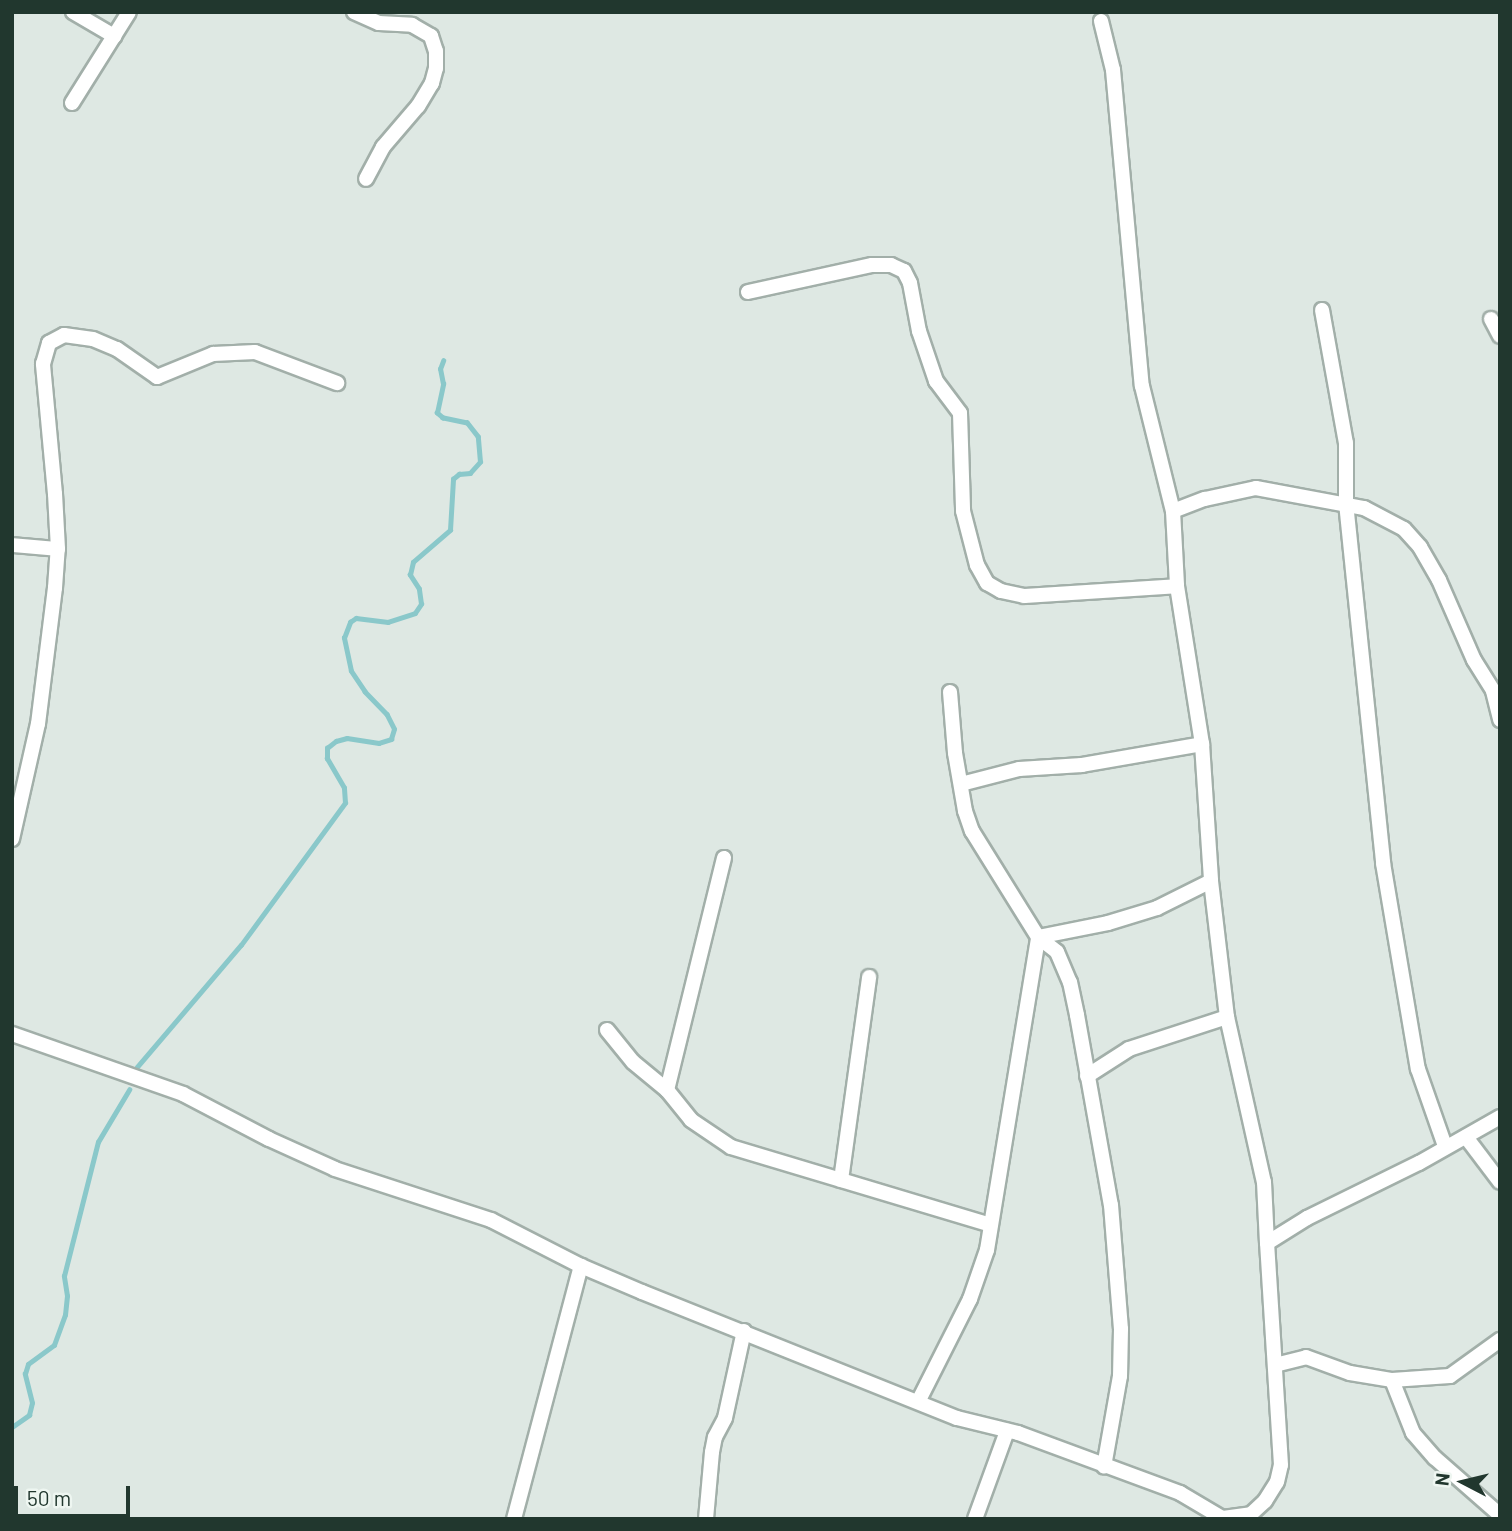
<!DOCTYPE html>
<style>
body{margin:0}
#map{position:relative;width:1512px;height:1531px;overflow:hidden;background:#dee8e3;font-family:Barlow,sans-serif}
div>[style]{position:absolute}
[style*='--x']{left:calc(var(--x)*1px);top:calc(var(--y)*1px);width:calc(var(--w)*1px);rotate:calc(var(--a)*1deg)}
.stream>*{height:4.5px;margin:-2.25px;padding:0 2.25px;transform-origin:2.25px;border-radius:2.25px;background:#8ac8ca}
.roads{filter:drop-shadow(2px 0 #a2afa9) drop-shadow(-2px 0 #a2afa9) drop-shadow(0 2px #a2afa9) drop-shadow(0 -2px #a2afa9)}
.minor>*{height:14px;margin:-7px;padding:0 7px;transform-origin:7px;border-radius:7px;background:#fff}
span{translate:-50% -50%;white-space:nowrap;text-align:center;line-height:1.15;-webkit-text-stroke:5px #eef6f1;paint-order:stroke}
.frame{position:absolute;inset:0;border:14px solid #21372e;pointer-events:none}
.north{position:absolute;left:1428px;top:1447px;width:70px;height:70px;-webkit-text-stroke:5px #eef6f1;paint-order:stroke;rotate:277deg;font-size:19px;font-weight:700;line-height:28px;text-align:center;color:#21372e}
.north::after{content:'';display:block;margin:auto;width:24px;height:32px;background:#21372e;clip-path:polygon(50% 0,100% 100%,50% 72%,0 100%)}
.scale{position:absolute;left:14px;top:1486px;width:116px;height:32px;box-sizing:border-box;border:4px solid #21372e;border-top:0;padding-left:9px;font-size:21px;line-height:24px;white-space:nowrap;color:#21372e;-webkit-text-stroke:5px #eef6f1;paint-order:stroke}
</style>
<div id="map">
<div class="stream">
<i style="--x:137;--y:1067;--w:160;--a:-49.6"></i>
<i style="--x:241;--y:945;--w:176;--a:-53.8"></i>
<i style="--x:345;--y:803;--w:15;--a:-94"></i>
<i style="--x:344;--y:788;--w:34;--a:-120"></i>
<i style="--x:327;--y:759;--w:11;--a:-90"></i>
<i style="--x:327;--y:748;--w:11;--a:-38"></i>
<i style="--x:336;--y:741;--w:11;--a:-15"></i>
<i style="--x:347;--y:738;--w:32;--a:9"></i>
<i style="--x:379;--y:743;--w:13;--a:-18"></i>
<i style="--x:391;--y:739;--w:10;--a:-73"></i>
<i style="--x:394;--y:729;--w:16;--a:-117"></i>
<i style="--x:387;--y:715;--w:32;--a:-134"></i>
<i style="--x:365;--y:692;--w:25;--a:-124"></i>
<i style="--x:351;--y:671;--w:34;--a:-102"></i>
<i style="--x:344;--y:638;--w:17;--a:-69"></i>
<i style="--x:350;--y:622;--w:7;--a:-34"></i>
<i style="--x:356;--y:618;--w:32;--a:7"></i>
<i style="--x:388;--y:622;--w:28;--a:-18"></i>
<i style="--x:415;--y:613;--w:11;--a:-56"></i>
<i style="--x:421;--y:604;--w:15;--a:-98"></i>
<i style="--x:419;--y:589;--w:17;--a:-123"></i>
<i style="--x:410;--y:575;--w:13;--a:-77"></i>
<i style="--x:413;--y:562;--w:49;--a:-40.9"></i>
<i style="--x:450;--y:530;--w:51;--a:-86.6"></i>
<i style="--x:453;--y:479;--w:8;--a:-40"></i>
<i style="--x:459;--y:474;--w:11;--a:-5"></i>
<i style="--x:470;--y:473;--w:15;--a:-48"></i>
<i style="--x:480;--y:462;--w:25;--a:-95"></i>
<i style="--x:478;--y:437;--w:18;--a:-128"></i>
<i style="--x:467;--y:423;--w:25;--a:-168"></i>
<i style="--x:443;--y:418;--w:8;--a:-140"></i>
<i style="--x:437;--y:413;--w:30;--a:-78"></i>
<i style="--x:443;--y:384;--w:15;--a:-101"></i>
<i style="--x:440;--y:369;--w:9;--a:-69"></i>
<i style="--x:12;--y:1427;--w:21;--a:-35"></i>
<i style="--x:29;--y:1415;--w:12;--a:-76"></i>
<i style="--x:32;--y:1403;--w:30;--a:-104"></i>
<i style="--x:25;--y:1374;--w:10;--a:-73"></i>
<i style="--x:28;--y:1364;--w:32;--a:-36"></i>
<i style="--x:54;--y:1345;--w:32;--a:-70"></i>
<i style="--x:65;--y:1315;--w:19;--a:-84"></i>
<i style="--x:67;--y:1296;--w:20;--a:-99"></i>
<i style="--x:64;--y:1276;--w:138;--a:-75.8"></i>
<i style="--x:98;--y:1142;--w:61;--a:-59.2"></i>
</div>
<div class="roads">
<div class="minor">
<i style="--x:73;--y:12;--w:48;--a:30.3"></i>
<i style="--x:354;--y:12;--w:27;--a:24"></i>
<i style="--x:379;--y:23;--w:33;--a:3"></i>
<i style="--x:412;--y:25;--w:22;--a:30"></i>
<i style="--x:431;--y:36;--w:16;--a:72"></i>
<i style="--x:436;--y:51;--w:17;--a:90"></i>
<i style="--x:436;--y:68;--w:16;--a:105"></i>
<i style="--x:432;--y:83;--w:27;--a:121"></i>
<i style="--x:418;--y:106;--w:54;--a:130.5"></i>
<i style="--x:383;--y:147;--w:36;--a:118"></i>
<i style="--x:1101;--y:21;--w:50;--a:76.2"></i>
<i style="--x:1113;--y:70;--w:317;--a:84.8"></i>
<i style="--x:1142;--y:386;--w:129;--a:76.1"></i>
<i style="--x:1173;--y:511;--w:75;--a:86.9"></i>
<i style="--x:1177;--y:586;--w:160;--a:81"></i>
<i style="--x:1202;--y:744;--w:137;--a:86.2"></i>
<i style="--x:1211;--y:881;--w:137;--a:83.3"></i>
<i style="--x:1227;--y:1017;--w:169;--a:77.4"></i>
<i style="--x:1264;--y:1182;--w:61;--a:87.2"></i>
<i style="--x:72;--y:103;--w:107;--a:-57.9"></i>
<i style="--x:748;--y:292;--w:127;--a:-12.3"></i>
<i style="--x:872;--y:265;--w:19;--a:0"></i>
<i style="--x:891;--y:265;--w:14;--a:25"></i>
<i style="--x:904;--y:271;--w:13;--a:63"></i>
<i style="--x:910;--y:283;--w:49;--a:79.4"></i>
<i style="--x:919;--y:331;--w:53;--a:71.2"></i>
<i style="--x:936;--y:381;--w:40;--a:53"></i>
<i style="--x:960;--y:413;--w:98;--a:88.2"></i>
<i style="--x:963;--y:511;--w:56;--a:75.5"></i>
<i style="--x:977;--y:565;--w:21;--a:61"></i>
<i style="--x:987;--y:583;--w:16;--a:30"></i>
<i style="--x:1001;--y:591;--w:24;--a:12"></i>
<i style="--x:1024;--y:596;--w:153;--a:-3.7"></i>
<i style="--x:1322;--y:310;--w:135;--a:79.8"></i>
<i style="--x:1346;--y:443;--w:60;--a:90"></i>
<i style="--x:1346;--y:503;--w:362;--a:84.1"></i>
<i style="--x:1383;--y:863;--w:209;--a:80.4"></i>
<i style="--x:1418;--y:1069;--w:82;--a:70.7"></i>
<i style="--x:1491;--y:319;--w:19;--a:62"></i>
<i style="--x:1173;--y:511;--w:34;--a:-21"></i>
<i style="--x:1205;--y:499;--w:52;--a:-12.2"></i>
<i style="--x:1256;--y:488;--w:110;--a:10.5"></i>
<i style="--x:1364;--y:508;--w:45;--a:27.7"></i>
<i style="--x:1404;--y:529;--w:24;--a:48"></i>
<i style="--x:1420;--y:547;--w:38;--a:60"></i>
<i style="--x:1439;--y:580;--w:87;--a:66.4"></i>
<i style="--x:1474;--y:660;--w:36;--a:58"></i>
<i style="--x:1493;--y:691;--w:30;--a:76"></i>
<i style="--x:12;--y:545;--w:46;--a:5"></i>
<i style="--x:950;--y:692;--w:61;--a:85.3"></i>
<i style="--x:955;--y:753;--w:59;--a:80.2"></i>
<i style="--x:965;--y:811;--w:21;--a:71"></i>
<i style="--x:972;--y:831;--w:125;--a:58.1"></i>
<i style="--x:1038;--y:937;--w:24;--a:38"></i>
<i style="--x:1057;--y:952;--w:33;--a:67"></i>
<i style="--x:1070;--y:982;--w:34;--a:78"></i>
<i style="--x:1077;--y:1015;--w:193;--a:79.9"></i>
<i style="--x:1111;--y:1205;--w:124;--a:85.4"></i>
<i style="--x:1121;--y:1329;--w:47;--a:91.2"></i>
<i style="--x:1120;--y:1376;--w:92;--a:100"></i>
<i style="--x:961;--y:784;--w:60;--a:-14.5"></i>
<i style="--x:1019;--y:769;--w:63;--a:-3.6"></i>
<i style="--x:1082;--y:765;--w:122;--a:-9.9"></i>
<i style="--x:12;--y:839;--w:118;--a:-77.3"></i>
<i style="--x:38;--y:724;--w:137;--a:-82.9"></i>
<i style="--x:55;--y:588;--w:39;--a:-86"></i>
<i style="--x:58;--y:549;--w:55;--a:-93.1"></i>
<i style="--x:55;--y:494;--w:131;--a:-95.3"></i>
<i style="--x:43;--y:364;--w:22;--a:-74"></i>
<i style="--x:49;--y:343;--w:17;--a:-28"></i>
<i style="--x:64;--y:335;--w:29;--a:8"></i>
<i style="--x:93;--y:339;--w:26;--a:23"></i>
<i style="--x:117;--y:349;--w:49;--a:35"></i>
<i style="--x:157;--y:377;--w:61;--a:-22.3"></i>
<i style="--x:213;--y:354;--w:42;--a:-2.7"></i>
<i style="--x:255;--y:352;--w:88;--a:20.7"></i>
<i style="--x:607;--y:1030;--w:41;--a:50.9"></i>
<i style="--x:633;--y:1062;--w:44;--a:39.5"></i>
<i style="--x:667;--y:1090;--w:38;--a:51"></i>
<i style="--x:691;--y:1120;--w:48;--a:34"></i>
<i style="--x:731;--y:1147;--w:271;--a:16.7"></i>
<i style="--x:12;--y:1034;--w:181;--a:19.3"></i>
<i style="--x:183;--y:1094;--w:97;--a:27.6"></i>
<i style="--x:269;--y:1139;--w:72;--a:24.4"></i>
<i style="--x:335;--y:1169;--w:164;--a:18.1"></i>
<i style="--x:491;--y:1220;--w:101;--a:27.1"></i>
<i style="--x:581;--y:1266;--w:66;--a:23.1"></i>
<i style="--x:642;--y:1292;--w:339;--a:21.8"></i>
<i style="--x:957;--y:1418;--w:63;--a:13.8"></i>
<i style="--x:1018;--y:1433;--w:173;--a:20.3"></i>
<i style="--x:1180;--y:1493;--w:51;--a:30.6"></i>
<i style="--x:1087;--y:1076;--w:50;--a:-32.7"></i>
<i style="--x:1129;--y:1049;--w:103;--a:-18.1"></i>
<i style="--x:667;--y:1090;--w:239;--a:-76.2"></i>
<i style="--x:1466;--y:1137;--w:56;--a:52.9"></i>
<i style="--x:841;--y:1180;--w:205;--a:-82.1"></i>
<i style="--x:1275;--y:1365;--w:32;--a:-14"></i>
<i style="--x:1306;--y:1357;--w:47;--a:20"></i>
<i style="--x:1350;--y:1373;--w:43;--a:9.5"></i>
<i style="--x:1392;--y:1380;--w:58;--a:-3.9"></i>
<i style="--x:1450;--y:1376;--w:62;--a:-35.8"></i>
<i style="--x:1392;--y:1380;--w:57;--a:68.4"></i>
<i style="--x:1413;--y:1433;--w:33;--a:49"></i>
<i style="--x:1435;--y:1458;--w:86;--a:41.2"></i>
<i style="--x:919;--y:1400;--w:113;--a:-63.2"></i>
<i style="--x:970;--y:1299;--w:52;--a:-70.9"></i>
<i style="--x:987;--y:1250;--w:317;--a:-80.7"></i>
<i style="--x:1038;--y:937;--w:71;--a:-11.3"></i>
<i style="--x:1108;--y:923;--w:51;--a:-17"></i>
<i style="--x:1157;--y:908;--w:60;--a:-26.6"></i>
<i style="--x:1223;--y:1518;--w:28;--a:-8"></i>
<i style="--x:1251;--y:1514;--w:19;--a:-43"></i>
<i style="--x:1265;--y:1501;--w:22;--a:-58"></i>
<i style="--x:1277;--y:1482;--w:17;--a:-77"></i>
<i style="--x:1281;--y:1465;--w:222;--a:-93.6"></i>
<i style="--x:1267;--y:1243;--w:47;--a:-32"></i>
<i style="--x:1307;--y:1218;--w:125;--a:-26.2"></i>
<i style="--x:1419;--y:1163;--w:93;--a:-29.6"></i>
<i style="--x:514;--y:1519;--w:262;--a:-75.2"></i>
<i style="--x:706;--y:1519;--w:67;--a:-84.9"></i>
<i style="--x:712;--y:1452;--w:15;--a:-79"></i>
<i style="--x:715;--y:1437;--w:21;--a:-62"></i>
<i style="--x:725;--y:1418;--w:89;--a:-77.7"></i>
<i style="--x:975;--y:1519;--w:94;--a:-70"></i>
</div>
</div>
<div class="frame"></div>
<div class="north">N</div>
<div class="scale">50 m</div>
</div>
